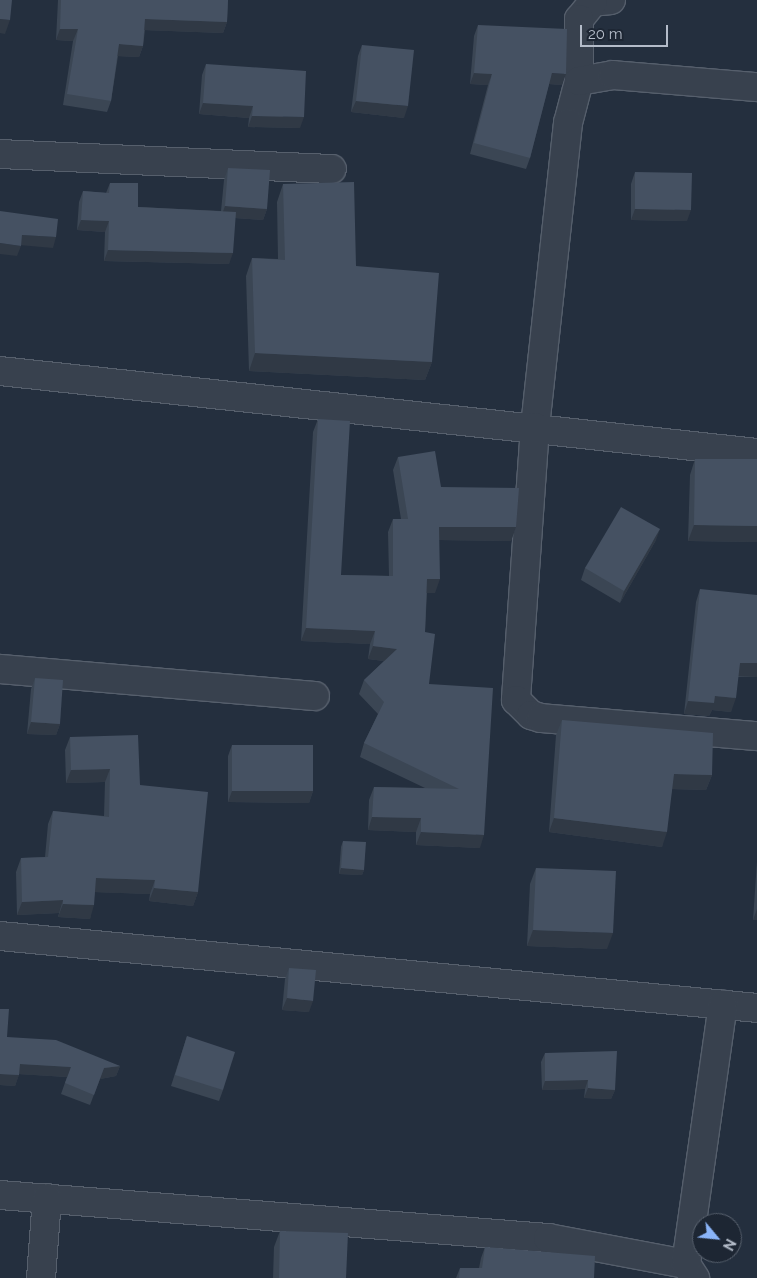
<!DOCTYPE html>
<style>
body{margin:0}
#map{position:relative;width:757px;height:1278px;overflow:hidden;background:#242f3e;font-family:Raleway,sans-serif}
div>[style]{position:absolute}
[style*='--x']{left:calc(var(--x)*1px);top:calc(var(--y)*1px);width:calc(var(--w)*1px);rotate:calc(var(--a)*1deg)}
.roads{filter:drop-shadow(1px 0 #565f6c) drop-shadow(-1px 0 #565f6c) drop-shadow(0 1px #565f6c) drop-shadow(0 -1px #565f6c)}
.street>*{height:28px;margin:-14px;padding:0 14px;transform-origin:14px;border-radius:14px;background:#38414e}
.wall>*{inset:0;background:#3b4654}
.shaded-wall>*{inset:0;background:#303945}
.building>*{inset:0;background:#455162}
span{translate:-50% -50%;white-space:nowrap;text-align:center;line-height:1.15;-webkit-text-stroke:5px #1d2633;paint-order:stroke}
.north{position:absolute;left:692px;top:1213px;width:50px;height:50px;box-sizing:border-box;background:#1d2633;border:1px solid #59626f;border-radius:50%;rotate:118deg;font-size:14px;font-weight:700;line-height:20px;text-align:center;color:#b4bcc9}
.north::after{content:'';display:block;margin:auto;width:18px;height:22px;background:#8ab4f8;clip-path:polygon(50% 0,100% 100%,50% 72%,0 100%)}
.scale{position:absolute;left:580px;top:25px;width:88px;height:22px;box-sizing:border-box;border:2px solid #b4bcc9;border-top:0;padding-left:6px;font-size:15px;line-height:18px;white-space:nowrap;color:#b4bcc9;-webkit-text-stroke:4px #1d2633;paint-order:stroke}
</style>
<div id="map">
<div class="roads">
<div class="street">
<i style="--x:611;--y:0;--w:18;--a:174"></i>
<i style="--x:593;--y:2;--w:22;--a:129"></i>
<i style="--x:579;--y:19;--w:62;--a:90"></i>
<i style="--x:579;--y:81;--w:43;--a:104.7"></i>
<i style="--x:568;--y:123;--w:306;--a:96.2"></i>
<i style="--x:535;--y:427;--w:274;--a:94"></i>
<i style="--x:516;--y:700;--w:21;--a:45"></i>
<i style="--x:531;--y:715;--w:10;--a:17"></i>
<i style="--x:541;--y:718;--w:217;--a:4.8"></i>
<i style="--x:579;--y:81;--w:35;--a:-10"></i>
<i style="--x:613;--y:75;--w:144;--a:4.8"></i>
<i style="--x:0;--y:154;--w:332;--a:2.6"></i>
<i style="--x:0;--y:371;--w:761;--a:6.18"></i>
<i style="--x:0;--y:669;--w:316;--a:4.9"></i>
<i style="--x:0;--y:936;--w:760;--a:5.43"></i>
<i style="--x:0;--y:1195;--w:550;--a:4.49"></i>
<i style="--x:548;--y:1238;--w:140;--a:10.7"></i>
<i style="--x:686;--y:1264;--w:17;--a:57"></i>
<i style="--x:686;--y:1264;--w:262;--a:-81.9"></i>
<i style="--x:41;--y:1278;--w:80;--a:-85.7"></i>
</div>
</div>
<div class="wall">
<i style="clip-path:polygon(58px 0,228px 0,227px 22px,223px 33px,145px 30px,143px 46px,139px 57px,118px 56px,111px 101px,107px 112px,63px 105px,73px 41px,56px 40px)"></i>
<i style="clip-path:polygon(478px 25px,562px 85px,549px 84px,530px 158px,526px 169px,470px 154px,488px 85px,470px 84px,474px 36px)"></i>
<i style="clip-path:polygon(362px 45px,404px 118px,351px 112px,358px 56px)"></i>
<i style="clip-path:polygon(206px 64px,300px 128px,248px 127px,249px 118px,199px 114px,202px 75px)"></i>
<i style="clip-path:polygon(228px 168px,267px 209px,263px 220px,235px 218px,229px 264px,104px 261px,105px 232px,77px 230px,79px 202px,83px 191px,106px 193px,110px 183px,138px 207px,221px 211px,224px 180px)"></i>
<i style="clip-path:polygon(635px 172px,687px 221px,631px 220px,631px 184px)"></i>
<i style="clip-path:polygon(283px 184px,356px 266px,432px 362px,425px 380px,249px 371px,246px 276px,252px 258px,278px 259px,277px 202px)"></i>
<i style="clip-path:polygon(318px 419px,341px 575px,389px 576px,388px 532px,393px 519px,401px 519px,393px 470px,398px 457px,441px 487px,516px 527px,511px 541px,439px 540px,435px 593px,427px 593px,425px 632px,429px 684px,480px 848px,416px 845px,416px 832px,368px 830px,369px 800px,374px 787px,425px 788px,360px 757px,364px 743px,378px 714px,359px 694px,364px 680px,384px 661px,368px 659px,370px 644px,301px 641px,313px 432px)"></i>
<i style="clip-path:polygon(695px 459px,757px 459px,757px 542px,688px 541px,690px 475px)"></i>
<i style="clip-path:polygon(656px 540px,620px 603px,581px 580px,585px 568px)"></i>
<i style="clip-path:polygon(700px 589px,757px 677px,738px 677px,731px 712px,712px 710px,709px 716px,684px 714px,696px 602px)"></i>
<i style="clip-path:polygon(35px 678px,60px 724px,56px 735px,27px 734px,31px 689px)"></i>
<i style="clip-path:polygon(562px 720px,712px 775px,706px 790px,672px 789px,662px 847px,549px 832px,556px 735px)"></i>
<i style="clip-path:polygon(70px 737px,140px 785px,198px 892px,193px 906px,149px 901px,150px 894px,95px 892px,90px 919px,58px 917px,59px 913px,17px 915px,16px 872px,21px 858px,45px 857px,48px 824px,53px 811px,104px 816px,105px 782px,66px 783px,65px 750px)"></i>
<i style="clip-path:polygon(232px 745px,313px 791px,309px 803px,228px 802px,228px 756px)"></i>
<i style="clip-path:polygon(343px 841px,364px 870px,362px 875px,339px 874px,341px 847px)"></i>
<i style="clip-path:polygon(757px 861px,757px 920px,753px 920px)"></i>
<i style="clip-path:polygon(536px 868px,607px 949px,527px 946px,530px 884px)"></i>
<i style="clip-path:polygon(289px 968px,309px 1012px,282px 1010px,285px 979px)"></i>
<i style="clip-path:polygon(0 1009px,7px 1037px,120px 1066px,116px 1076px,100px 1079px,90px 1105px,61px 1094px,67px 1077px,19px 1074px,15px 1086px,0 1085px)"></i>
<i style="clip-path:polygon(187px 1036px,223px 1090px,219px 1101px,171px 1086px)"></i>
<i style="clip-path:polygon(545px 1053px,615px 1090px,611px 1099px,584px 1098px,585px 1089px,542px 1090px,541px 1062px)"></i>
<i style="clip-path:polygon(280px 1231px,346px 1278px,273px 1278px,274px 1247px)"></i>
<i style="clip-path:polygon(485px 1247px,594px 1278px,456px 1278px,460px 1268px,479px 1268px,481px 1258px)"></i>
</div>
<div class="shaded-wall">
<i style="clip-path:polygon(0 19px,10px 20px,5px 34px,0 33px)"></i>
<i style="clip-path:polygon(145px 19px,227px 22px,223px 33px,141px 30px)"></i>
<i style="clip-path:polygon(60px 29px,78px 29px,73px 41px,56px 40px)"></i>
<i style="clip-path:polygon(119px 44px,143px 46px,139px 57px,115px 56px)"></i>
<i style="clip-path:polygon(474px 73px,492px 74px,488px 85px,470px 84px)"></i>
<i style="clip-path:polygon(552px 73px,566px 74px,562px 85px,548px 84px)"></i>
<i style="clip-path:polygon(356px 101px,408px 106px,404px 118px,351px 112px)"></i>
<i style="clip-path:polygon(203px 103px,253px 106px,249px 118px,199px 114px)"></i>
<i style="clip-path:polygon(252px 116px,304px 117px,300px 128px,248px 127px)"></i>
<i style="clip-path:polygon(225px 206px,267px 209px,263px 220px,221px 217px)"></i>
<i style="clip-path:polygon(635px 209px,691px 210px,687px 221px,631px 220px)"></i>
<i style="clip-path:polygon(81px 220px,109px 221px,105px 232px,77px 230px)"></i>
<i style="clip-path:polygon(22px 235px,56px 237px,53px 248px,19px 245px)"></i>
<i style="clip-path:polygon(0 243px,21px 246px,17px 256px,0 254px)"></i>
<i style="clip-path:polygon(108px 250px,233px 253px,229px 264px,104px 261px)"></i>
<i style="clip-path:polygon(255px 353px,432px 362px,425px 380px,249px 371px)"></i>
<i style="clip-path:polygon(694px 525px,757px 526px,757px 542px,688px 541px)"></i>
<i style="clip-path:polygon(439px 527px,516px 527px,511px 541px,435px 540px)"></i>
<i style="clip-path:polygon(660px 529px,656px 540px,620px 603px,624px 591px)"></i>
<i style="clip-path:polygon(427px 579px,440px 579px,435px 593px,422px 593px)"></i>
<i style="clip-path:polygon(306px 628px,375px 631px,370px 644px,301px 641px)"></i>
<i style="clip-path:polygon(373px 646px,397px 649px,392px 662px,368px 659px)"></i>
<i style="clip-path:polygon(740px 663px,757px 663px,757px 677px,735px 676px)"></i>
<i style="clip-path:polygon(715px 696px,736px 698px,731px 712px,712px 710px,709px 716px,684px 714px,688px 701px)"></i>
<i style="clip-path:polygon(31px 722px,60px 724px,56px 735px,27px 734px)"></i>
<i style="clip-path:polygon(110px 769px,105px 782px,66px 783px,71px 770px)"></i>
<i style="clip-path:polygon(674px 774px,712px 775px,706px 790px,668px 789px)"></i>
<i style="clip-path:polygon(232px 791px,313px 791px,309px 803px,228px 802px)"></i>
<i style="clip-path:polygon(372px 817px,421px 818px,416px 832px,368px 830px)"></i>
<i style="clip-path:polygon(554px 818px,667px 832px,662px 847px,549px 832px)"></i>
<i style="clip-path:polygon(421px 832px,484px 835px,480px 848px,416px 845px)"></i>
<i style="clip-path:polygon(341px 868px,364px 870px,362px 875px,339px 874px)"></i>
<i style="clip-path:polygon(96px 878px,155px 880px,150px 894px,91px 892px)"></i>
<i style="clip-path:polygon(154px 888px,198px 892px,193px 906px,149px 901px)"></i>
<i style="clip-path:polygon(63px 900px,59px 913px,17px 915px,22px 902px)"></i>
<i style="clip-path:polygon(63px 904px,94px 905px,90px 919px,58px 917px)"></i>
<i style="clip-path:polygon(757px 909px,757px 920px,753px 920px)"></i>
<i style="clip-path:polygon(533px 930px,613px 933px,607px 949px,527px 946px)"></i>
<i style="clip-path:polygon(287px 998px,313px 1001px,309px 1012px,282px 1010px)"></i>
<i style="clip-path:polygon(20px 1064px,71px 1067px,68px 1077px,16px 1074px)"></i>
<i style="clip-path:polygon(120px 1066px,116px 1076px,100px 1079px,90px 1105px,104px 1068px)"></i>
<i style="clip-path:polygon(0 1074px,19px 1075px,15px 1086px,0 1085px)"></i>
<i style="clip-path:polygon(588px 1080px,585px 1089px,542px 1090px,545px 1081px)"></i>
<i style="clip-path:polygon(588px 1088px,615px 1090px,611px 1099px,584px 1098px)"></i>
</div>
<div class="building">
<i style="clip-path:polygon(0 0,12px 0,10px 20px,0 19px)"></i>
<i style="clip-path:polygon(61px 0,228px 0,227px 22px,145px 19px,143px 46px,119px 44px,111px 101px,67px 94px,78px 29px,60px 29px)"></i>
<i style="clip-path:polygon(478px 25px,567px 29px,566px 74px,552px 73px,530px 158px,474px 143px,492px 74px,474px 73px)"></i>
<i style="clip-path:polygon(362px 45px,414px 50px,408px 106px,356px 101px)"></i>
<i style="clip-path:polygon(206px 64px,306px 71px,304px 117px,252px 116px,253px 106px,203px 103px)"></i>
<i style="clip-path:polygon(228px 168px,270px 170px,267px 209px,225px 206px)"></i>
<i style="clip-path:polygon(635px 172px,692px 173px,691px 210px,635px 209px)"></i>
<i style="clip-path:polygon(354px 182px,356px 266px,439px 273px,432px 362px,255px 353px,252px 258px,285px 260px,283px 184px)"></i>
<i style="clip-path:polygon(110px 183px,138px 183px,138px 207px,236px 212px,233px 253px,108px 250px,109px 221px,81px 220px,83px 191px,109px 193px)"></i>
<i style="clip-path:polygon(0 211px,58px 219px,56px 237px,22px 235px,21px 246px,0 243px)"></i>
<i style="clip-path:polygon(318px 419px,350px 421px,341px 575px,393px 576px,393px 519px,408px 519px,398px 457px,435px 451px,441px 487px,519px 488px,516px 527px,439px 527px,440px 579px,427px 579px,425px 632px,435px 634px,429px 684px,493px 688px,484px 835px,421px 832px,421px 818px,372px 817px,374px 787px,459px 789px,364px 743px,384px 702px,364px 680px,397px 649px,373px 646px,375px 631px,306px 628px)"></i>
<i style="clip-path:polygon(695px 459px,757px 459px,757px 526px,694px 525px)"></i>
<i style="clip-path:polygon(621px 507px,660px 529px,624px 591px,585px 568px)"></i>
<i style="clip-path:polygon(700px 589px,757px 595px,757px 663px,740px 663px,736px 698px,715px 696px,714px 703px,688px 701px)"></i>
<i style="clip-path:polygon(35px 678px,63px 680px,60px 724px,31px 722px)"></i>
<i style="clip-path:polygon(562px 720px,713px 733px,712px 775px,674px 774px,667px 832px,554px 818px)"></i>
<i style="clip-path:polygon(138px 735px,140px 785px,208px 792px,198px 892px,154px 888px,155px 880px,96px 878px,94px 905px,63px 904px,63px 900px,22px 902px,21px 858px,48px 857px,53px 811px,109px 817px,110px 769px,71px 770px,70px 737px)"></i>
<i style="clip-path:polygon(232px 745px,313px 745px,313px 791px,232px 791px)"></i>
<i style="clip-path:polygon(343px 841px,366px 842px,364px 870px,341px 868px)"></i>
<i style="clip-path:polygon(536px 868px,616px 871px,613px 933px,533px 930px)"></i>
<i style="clip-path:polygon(289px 968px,316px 970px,313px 1001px,287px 998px)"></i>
<i style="clip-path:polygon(0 1009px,9px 1009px,7px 1037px,56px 1040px,120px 1066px,104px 1068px,94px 1095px,65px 1083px,71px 1067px,20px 1064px,19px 1075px,0 1074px)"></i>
<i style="clip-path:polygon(187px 1036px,235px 1052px,223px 1090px,175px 1075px)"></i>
<i style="clip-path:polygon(617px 1051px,615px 1090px,588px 1088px,588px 1080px,545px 1081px,545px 1053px)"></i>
<i style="clip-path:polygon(280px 1231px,348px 1233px,346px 1278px,279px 1278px)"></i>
<i style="clip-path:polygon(485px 1247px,595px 1256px,594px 1278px,459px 1278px,460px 1268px,482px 1268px)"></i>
</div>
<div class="north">N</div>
<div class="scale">20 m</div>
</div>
